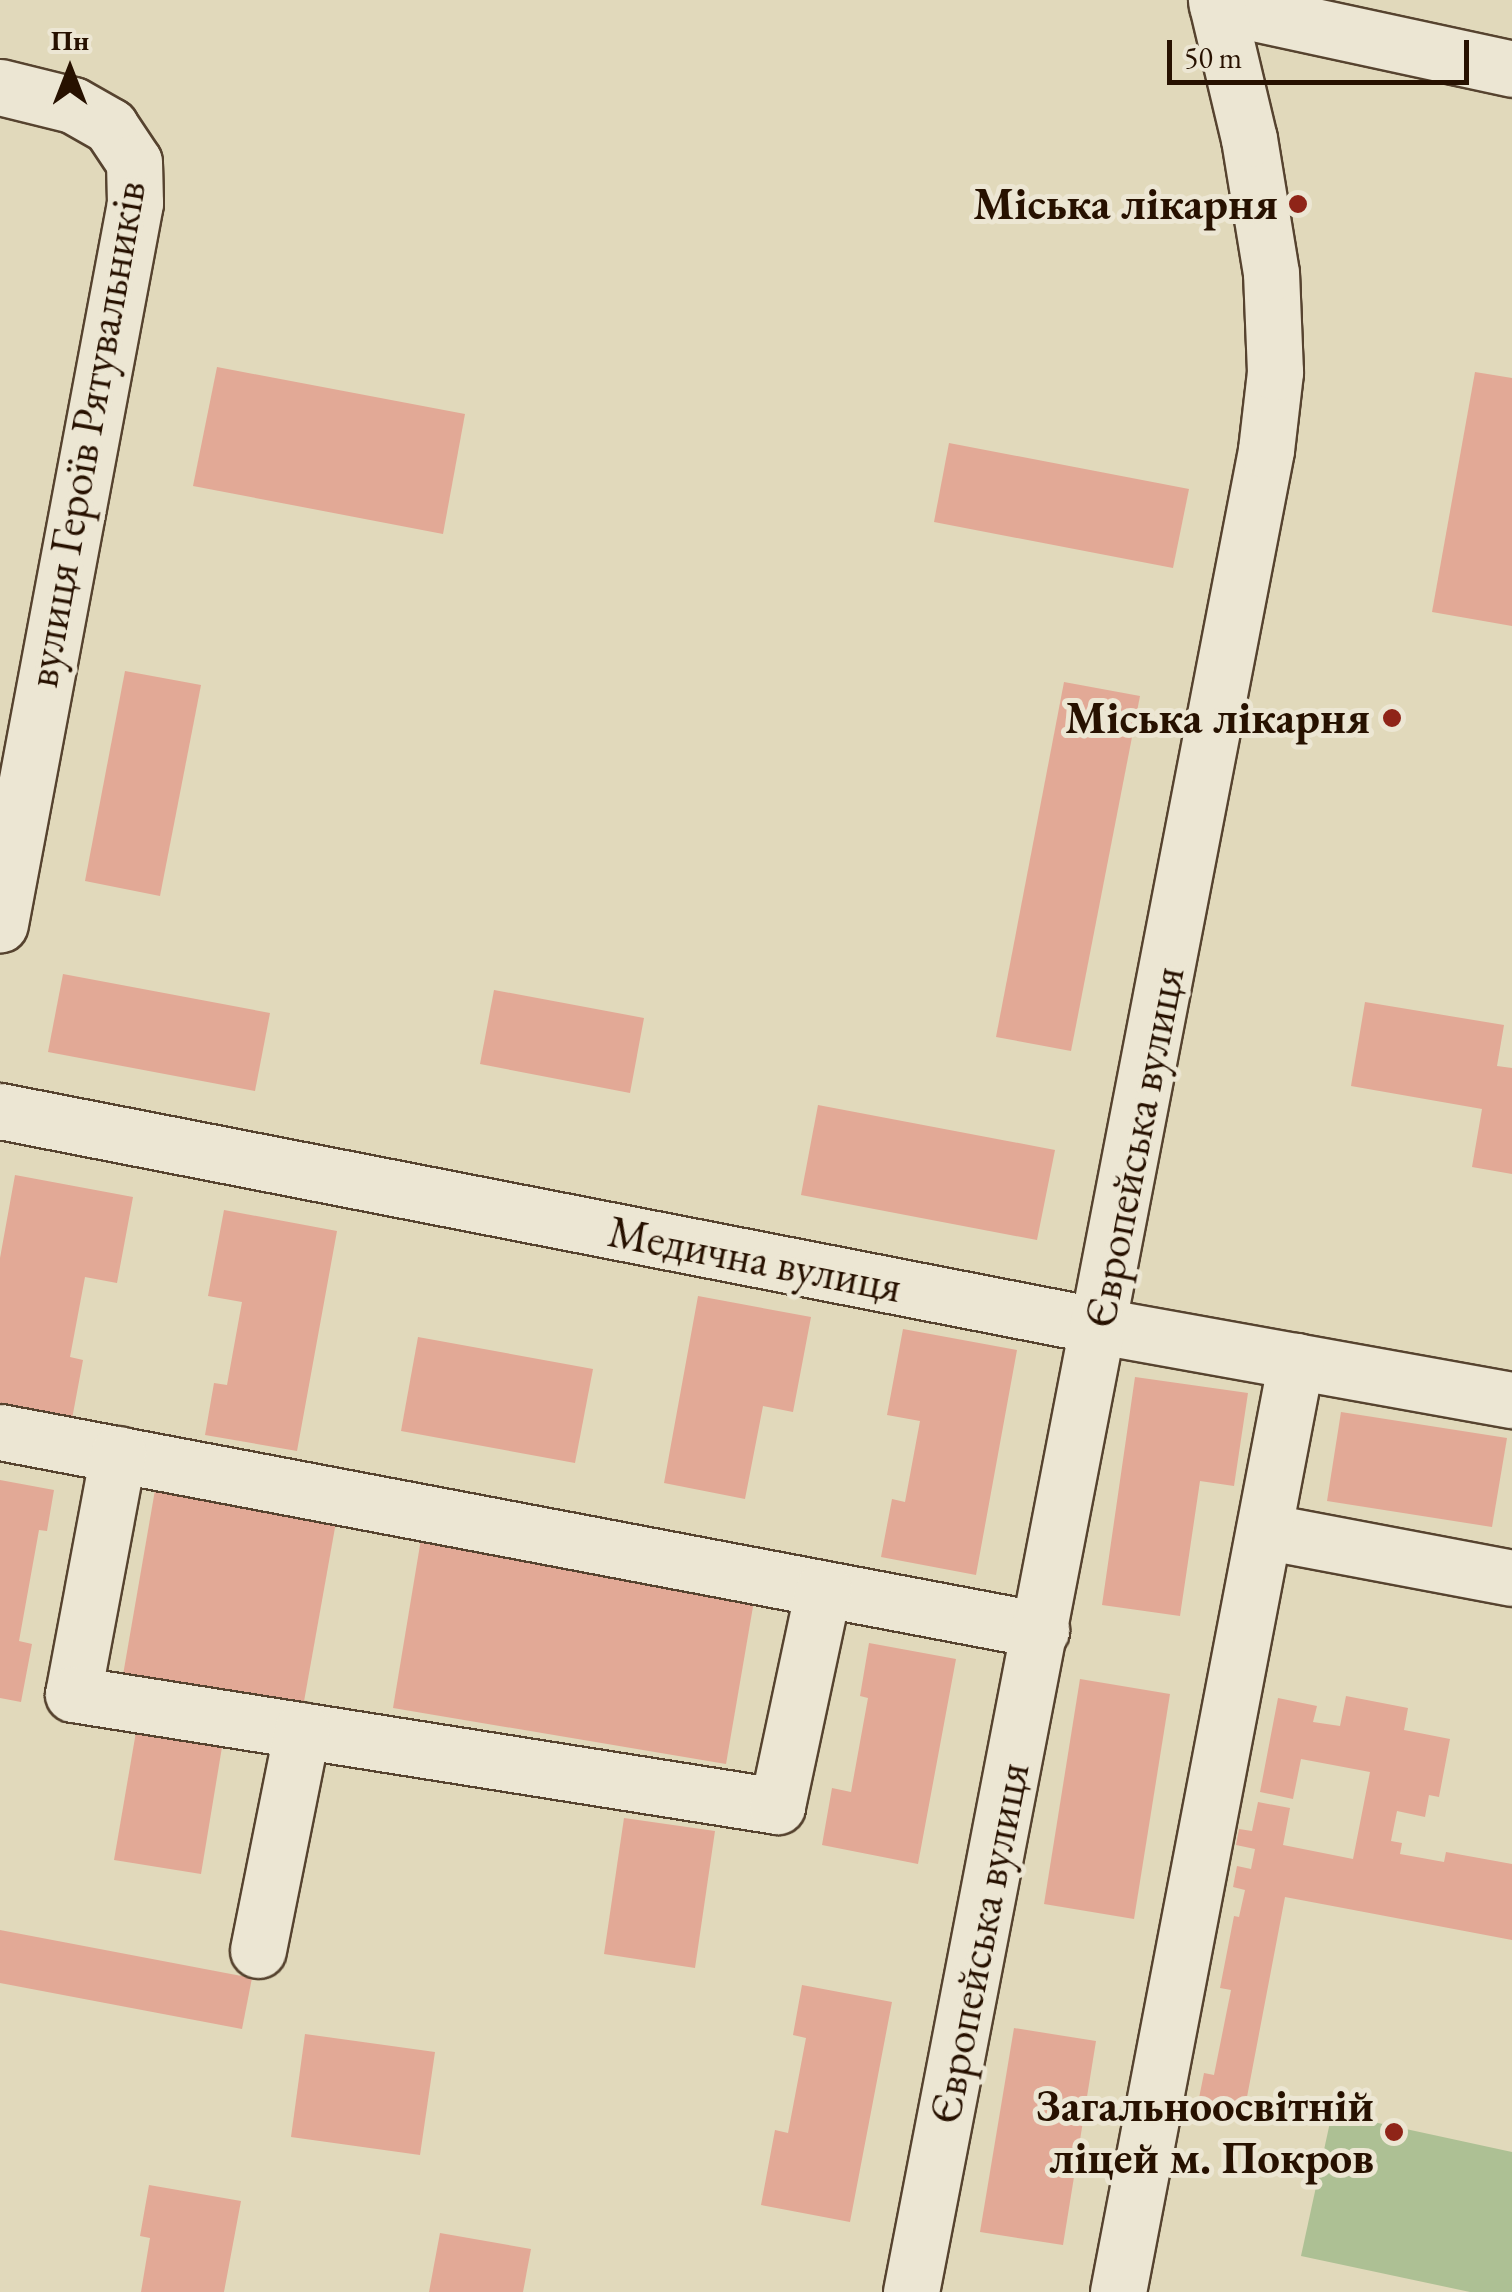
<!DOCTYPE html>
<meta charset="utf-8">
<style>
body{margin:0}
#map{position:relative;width:1512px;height:2292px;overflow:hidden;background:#e1d9bb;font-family:"EB Garamond",serif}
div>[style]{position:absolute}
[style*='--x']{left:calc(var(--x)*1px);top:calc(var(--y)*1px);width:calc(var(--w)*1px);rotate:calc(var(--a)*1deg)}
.green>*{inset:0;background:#adc094}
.building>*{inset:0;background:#e2a996}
.roads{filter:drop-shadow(2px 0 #56432f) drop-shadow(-2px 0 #56432f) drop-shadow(0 2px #56432f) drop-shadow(0 -2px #56432f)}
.minor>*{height:55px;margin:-27.5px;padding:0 27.5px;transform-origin:27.5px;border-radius:27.5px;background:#ece6d3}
.dots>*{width:28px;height:28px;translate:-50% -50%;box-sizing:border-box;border:5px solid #ece6d3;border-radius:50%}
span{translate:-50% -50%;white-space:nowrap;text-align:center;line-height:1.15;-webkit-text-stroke:10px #ece6d3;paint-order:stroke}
.poi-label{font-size:45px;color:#271100;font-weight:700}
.right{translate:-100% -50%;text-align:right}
.street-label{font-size:45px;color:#271100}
.north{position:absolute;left:20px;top:20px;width:100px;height:100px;-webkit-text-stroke:8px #ece6d3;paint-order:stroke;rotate:0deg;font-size:28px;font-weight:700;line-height:40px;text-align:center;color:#271100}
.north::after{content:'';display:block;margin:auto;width:35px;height:45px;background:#271100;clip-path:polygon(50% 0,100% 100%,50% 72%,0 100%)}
.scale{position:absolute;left:1167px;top:40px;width:302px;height:45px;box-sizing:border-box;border:5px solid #271100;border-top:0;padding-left:12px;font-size:30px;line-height:35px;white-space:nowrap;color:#271100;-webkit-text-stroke:8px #ece6d3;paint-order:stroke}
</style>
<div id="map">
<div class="green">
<i style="clip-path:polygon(1332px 2113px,1512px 2152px,1512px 2292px,1470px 2292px,1301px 2256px)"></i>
</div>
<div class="building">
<i style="clip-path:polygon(217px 367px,465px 414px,443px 534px,193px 486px)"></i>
<i style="clip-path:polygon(1475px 372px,1512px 378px,1512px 626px,1432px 612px)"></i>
<i style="clip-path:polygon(949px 443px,1189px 489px,1173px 568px,934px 522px)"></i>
<i style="clip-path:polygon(125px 671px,201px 685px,160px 896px,85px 881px)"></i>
<i style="clip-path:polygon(1064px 682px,1140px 696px,1071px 1051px,996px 1037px)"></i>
<i style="clip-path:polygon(63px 974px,270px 1013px,255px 1091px,48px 1052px)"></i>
<i style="clip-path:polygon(494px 990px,644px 1018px,630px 1093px,480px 1064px)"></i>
<i style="clip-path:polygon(1365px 1002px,1504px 1025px,1497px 1066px,1512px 1068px,1512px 1174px,1472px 1167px,1482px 1109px,1351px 1086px)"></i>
<i style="clip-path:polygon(818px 1105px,1055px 1150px,1037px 1240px,801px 1195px)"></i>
<i style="clip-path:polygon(15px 1175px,133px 1197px,117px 1283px,85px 1277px,70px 1357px,83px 1360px,72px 1419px,0 1406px,0 1258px)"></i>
<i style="clip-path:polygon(224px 1210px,337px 1231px,297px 1451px,205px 1435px,214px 1383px,227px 1385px,242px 1302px,208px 1296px)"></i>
<i style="clip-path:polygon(698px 1296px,811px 1317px,793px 1412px,763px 1406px,745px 1499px,664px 1483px)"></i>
<i style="clip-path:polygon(903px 1329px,1017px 1350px,976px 1575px,881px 1557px,892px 1499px,905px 1502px,920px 1421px,887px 1415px)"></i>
<i style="clip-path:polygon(418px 1337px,593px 1369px,575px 1463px,401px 1431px)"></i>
<i style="clip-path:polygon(1135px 1377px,1248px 1393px,1234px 1486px,1200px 1481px,1180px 1616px,1102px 1605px)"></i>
<i style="clip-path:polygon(1341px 1412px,1507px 1438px,1492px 1527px,1327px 1501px)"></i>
<i style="clip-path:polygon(0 1480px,54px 1490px,47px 1531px,39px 1530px,19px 1641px,32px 1644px,21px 1702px,0 1698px)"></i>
<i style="clip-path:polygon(155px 1490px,336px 1522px,303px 1707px,123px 1675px)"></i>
<i style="clip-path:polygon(421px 1539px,755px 1595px,726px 1764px,393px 1708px)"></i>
<i style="clip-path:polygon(869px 1643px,956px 1659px,918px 1864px,822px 1845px,832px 1788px,851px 1792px,868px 1698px,860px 1696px)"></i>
<i style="clip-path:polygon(1080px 1679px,1170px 1694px,1134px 1919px,1044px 1904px)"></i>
<i style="clip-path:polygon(1346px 1696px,1408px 1708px,1404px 1730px,1450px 1739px,1439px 1797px,1429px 1795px,1425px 1817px,1397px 1811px,1391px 1841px,1402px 1843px,1400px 1854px,1444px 1862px,1446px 1852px,1512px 1864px,1512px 1940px,1285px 1897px,1243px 2118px,1197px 2108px,1204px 2073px,1214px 2075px,1231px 1990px,1220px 1988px,1234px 1916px,1239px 1917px,1245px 1890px,1233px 1887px,1237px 1866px,1251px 1869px,1255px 1849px,1236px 1845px,1239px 1829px,1252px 1831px,1258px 1802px,1290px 1808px,1283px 1845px,1353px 1859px,1370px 1772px,1301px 1759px,1293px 1799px,1260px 1792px,1278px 1698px,1317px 1706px,1313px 1722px,1340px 1726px)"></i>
<i style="clip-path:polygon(137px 1726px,223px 1741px,201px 1874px,114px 1860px)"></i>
<i style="clip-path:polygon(624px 1818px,715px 1831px,695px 1968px,604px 1954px)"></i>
<i style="clip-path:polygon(0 1930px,252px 1978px,242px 2029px,0 1983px)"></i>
<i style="clip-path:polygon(802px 1985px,892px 2002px,850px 2222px,761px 2205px,775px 2130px,788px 2133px,806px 2038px,793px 2035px)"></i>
<i style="clip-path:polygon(1014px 2028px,1096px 2041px,1063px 2245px,980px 2232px)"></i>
<i style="clip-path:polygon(305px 2034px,435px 2052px,420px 2155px,291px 2137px)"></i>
<i style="clip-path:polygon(149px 2185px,241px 2201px,224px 2292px,141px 2292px,150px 2238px,140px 2236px)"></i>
<i style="clip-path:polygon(440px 2233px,531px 2249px,523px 2292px,429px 2292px)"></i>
</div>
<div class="roads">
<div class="minor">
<i style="--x:1217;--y:5;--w:302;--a:12.2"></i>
<i style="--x:0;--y:87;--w:75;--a:13.9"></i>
<i style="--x:73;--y:105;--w:43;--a:29.6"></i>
<i style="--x:110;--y:126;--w:43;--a:56.3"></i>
<i style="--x:134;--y:162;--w:41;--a:88.6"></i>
<i style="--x:135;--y:203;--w:734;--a:100.61"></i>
<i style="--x:0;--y:1111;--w:1121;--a:11.06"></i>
<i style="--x:1100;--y:1326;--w:419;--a:10.2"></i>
<i style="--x:0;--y:1432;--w:1060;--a:10.77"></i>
<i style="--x:118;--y:1454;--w:244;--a:100.6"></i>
<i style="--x:73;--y:1694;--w:713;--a:9.04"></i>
<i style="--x:777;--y:1806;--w:222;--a:-78"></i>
<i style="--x:1264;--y:1531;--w:252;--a:10.7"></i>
<i style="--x:258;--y:1950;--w:224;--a:-78.7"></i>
<i style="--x:911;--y:2292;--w:1876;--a:-79.09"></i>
<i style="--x:1266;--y:450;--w:79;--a:-83.4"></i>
<i style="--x:1275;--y:372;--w:99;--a:-92.3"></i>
<i style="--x:1271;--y:273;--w:136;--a:-99.3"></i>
<i style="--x:1249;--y:139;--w:143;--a:-103.4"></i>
<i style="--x:1118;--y:2292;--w:948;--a:-79.18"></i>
</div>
</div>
<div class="dots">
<i style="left:1298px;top:204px;background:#8f2418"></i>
<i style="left:1392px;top:718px;background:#8f2418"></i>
<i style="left:1394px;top:2132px;background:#8f2418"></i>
</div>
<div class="poi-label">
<span class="right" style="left:1278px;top:204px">Міська лікарня</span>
<span class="right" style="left:1370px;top:718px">Мiська лiкарня</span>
<span class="right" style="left:1374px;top:2132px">Загальноосвітній<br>ліцей м. Покров</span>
</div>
<div class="street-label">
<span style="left:86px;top:434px;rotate:-80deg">вулиця Героїв Рятувальників</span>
<span style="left:1134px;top:1147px;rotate:-79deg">Європейська вулиця</span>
<span style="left:755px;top:1259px;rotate:11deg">Медична вулиця</span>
<span style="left:979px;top:1943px;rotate:-79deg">Європейська вулиця</span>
</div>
<div class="north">Пн</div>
<div class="scale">50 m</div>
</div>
